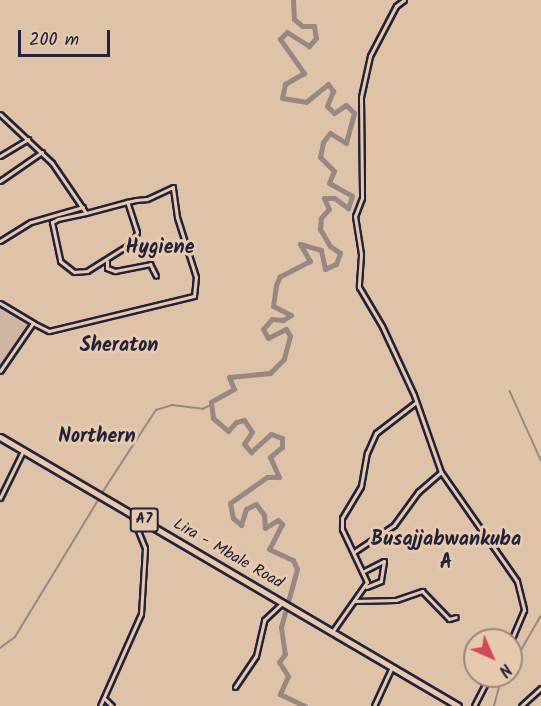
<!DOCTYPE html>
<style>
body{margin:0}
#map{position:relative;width:541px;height:706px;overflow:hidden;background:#dfc3a9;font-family:Kalam,sans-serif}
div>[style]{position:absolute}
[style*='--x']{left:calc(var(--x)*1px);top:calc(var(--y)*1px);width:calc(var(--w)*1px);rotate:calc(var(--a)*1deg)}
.built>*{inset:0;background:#d0b6a0}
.stream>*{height:1.5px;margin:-0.75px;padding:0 0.75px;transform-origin:0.75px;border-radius:0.75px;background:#998882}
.river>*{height:5px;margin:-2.5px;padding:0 2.5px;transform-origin:2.5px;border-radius:2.5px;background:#998882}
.roads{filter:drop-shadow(2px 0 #22223b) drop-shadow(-2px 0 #22223b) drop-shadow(0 2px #22223b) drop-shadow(0 -2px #22223b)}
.street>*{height:3px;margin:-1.5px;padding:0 1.5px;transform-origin:1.5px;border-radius:1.5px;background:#e7caae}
.primary>*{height:5px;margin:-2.5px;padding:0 2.5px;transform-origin:2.5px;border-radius:2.5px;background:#e7caae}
span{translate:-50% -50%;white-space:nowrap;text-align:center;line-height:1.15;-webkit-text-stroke:6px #e7caae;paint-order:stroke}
.shield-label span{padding:2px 4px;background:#e7caae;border:2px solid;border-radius:4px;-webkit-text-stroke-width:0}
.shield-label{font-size:15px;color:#22223b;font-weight:700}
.street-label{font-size:16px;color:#22223b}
.quarter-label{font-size:20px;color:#22223b;font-weight:700}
.north{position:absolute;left:463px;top:628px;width:60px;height:60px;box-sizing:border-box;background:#e7caae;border:2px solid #988780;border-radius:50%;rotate:135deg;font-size:16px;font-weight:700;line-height:24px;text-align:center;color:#22223b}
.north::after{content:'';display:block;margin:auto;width:21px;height:27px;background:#d1495b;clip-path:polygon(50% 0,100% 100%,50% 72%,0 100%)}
.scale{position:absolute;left:18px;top:30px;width:92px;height:27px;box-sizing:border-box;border:3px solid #22223b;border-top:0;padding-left:8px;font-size:18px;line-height:21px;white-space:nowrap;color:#22223b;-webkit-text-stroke:4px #e7caae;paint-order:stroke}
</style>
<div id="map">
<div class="built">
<i style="clip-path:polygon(0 305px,31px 323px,0 366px)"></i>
</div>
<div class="stream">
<i style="--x:510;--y:391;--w:76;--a:65.8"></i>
<i style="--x:102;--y:493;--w:99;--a:-57"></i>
<i style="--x:156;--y:410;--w:17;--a:-17"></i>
<i style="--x:172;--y:405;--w:31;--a:7"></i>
<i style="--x:203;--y:409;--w:9;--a:-27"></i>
<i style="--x:334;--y:638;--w:36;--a:30"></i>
<i style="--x:0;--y:648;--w:19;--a:-36"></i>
<i style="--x:15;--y:637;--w:164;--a:-58.7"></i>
<i style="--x:366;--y:656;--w:5;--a:37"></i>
<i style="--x:511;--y:658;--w:13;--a:-39"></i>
<i style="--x:521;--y:650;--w:39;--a:-60"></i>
<i style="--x:372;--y:660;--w:19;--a:28"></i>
<i style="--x:391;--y:671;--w:70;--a:29.8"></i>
<i style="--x:410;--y:674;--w:13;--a:32"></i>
<i style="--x:436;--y:689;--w:6;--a:31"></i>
<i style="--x:494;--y:706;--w:31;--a:-75"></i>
</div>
<div class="river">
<i style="--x:293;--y:0;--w:19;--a:87"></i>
<i style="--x:294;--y:19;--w:11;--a:41"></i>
<i style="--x:302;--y:26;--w:12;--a:0"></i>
<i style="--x:314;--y:26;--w:12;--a:81"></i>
<i style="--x:316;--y:38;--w:11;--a:131"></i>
<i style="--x:309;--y:46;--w:26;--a:-148"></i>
<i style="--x:287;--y:32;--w:10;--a:135"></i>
<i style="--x:280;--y:39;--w:42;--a:54.8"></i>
<i style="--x:304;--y:73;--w:22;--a:150"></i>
<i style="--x:285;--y:84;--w:14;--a:102"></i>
<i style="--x:282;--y:98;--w:24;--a:9"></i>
<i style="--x:306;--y:102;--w:28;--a:-39"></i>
<i style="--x:328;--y:84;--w:9;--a:54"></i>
<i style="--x:333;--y:91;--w:16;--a:112"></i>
<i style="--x:327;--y:106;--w:10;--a:45"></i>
<i style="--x:334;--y:113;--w:14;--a:-34"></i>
<i style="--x:346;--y:105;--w:11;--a:45"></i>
<i style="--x:354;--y:113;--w:31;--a:105"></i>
<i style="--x:346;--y:143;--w:19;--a:-148"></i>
<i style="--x:330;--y:133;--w:11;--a:128"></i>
<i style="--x:323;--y:142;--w:15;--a:101"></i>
<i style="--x:320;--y:157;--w:20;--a:45"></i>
<i style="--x:334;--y:171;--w:13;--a:113"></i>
<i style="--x:329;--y:183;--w:26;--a:29"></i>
<i style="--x:352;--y:196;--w:13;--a:108"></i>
<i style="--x:348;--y:208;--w:17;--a:-144"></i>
<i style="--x:334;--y:198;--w:10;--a:180"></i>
<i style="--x:324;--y:198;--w:12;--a:66"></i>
<i style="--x:329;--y:209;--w:12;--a:132"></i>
<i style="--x:321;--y:218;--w:11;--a:95"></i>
<i style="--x:320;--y:229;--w:20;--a:60"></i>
<i style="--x:330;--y:246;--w:12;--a:35"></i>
<i style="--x:340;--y:253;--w:12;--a:110"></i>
<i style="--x:336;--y:264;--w:12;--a:156"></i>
<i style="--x:325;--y:269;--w:19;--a:-102"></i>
<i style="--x:321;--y:250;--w:22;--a:-164"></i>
<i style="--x:300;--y:244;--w:20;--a:60"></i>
<i style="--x:310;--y:261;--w:34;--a:153"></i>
<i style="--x:280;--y:276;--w:10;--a:114"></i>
<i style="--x:276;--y:285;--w:21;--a:98"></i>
<i style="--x:273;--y:306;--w:20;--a:27"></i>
<i style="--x:291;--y:315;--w:9;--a:148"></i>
<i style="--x:283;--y:320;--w:11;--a:-175"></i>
<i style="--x:272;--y:319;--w:13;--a:132"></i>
<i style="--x:263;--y:329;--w:10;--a:61"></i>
<i style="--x:268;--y:338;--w:20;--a:-27"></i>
<i style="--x:286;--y:329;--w:8;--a:60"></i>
<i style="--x:290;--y:336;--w:24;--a:105"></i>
<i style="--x:284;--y:359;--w:20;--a:135"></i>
<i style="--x:270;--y:373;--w:41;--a:174.4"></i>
<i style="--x:229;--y:377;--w:13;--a:67"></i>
<i style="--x:234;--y:389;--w:26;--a:151"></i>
<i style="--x:211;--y:402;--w:16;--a:83"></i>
<i style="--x:213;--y:418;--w:20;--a:41"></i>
<i style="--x:228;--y:431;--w:12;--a:-48"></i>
<i style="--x:236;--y:422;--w:8;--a:-14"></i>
<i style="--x:244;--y:420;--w:14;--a:56"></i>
<i style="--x:252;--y:432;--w:14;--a:124"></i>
<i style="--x:244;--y:444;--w:11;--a:49"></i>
<i style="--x:251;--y:452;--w:27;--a:-42"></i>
<i style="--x:271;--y:434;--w:12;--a:20"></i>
<i style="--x:282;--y:438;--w:9;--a:90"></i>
<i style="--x:282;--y:447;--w:16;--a:140"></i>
<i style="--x:270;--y:457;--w:22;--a:66"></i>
<i style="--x:279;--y:477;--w:12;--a:180"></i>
<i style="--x:267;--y:477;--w:45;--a:144.9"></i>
<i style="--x:230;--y:503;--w:15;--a:79"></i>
<i style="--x:233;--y:518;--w:11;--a:41"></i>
<i style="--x:241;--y:525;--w:17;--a:-73"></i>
<i style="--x:246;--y:509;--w:11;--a:-27"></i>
<i style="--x:256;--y:504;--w:14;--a:54"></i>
<i style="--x:264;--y:515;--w:13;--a:86"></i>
<i style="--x:265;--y:528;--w:15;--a:-32"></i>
<i style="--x:278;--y:520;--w:6;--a:45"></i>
<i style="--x:282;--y:524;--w:28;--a:117"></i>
<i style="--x:269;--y:549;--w:26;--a:25"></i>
<i style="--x:293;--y:560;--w:10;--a:66"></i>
<i style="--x:297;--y:569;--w:60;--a:105.4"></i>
<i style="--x:281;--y:627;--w:27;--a:82"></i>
<i style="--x:285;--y:654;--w:10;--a:127"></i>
<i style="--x:279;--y:662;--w:17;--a:57"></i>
<i style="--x:288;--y:676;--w:20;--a:114"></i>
<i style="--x:280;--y:694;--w:28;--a:26"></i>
</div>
<div class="roads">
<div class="street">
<i style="--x:404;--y:0;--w:10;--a:143"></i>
<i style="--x:396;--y:6;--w:56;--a:117.5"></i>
<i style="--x:370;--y:56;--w:42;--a:102.4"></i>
<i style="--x:361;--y:97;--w:101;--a:89.4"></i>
<i style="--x:362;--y:198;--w:19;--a:111"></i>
<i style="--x:355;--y:216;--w:39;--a:81"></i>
<i style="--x:361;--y:255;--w:32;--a:94"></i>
<i style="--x:359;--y:287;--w:45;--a:59.5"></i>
<i style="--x:382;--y:326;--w:76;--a:65.1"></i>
<i style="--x:414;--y:395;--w:82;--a:70.7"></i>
<i style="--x:441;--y:472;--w:133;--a:55.1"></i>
<i style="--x:517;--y:581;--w:30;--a:76"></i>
<i style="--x:524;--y:610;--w:33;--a:113"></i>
<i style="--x:0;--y:114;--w:71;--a:43.3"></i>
<i style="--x:52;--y:163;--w:60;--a:55.8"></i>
<i style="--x:0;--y:156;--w:33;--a:-31"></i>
<i style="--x:0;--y:181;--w:51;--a:-34.6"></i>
<i style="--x:0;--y:241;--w:36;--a:-32"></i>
<i style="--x:31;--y:222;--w:54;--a:-16.1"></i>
<i style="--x:107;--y:261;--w:7;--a:90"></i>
<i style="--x:107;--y:268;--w:9;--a:21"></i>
<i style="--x:115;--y:271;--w:36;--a:-11"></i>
<i style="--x:150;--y:264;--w:13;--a:63"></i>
<i style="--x:0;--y:303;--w:39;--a:31"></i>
<i style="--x:33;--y:323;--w:58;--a:124.5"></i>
<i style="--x:33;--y:323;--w:18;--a:27"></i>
<i style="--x:49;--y:331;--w:149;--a:-13.6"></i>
<i style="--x:194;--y:296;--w:19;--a:-84"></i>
<i style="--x:196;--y:277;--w:63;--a:-107.6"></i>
<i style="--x:177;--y:217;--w:30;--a:-98"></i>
<i style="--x:173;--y:187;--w:29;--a:155"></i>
<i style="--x:147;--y:199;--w:11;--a:175"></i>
<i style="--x:136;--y:200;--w:9;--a:167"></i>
<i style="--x:127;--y:202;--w:42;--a:165"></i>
<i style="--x:86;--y:213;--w:29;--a:168"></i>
<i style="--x:58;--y:219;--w:7;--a:153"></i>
<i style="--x:52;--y:222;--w:40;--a:78"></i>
<i style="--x:60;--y:261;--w:18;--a:38"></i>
<i style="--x:74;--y:272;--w:13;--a:-4"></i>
<i style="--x:87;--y:271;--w:54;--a:-32.2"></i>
<i style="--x:133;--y:242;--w:11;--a:-68"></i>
<i style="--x:137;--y:232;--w:32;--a:-108"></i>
<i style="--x:0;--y:498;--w:52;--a:-63.9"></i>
<i style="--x:354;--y:552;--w:48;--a:-34"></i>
<i style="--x:394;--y:525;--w:41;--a:-54"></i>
<i style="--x:418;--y:492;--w:30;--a:-41"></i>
<i style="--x:364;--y:571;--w:22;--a:-27"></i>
<i style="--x:384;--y:561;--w:20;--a:99"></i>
<i style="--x:381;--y:581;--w:16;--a:158"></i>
<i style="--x:354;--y:601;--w:42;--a:-1.4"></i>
<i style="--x:396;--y:600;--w:28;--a:-19"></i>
<i style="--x:422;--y:591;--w:39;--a:46"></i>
<i style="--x:449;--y:619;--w:7;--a:-16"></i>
<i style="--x:332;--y:632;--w:61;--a:-55"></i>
<i style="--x:367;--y:582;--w:59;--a:-115.3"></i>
<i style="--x:342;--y:529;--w:11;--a:-90"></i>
<i style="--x:342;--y:518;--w:37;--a:-59"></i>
<i style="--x:361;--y:486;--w:34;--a:-80"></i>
<i style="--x:367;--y:453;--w:22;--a:-66"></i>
<i style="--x:376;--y:433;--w:49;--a:-37.6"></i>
<i style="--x:235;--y:687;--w:37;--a:-56"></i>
<i style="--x:256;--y:656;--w:37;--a:-77"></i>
<i style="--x:264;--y:620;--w:26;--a:-43"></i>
<i style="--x:105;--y:699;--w:10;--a:45"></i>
<i style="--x:100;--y:706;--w:101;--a:-66"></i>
<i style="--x:141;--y:614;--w:66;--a:-86.5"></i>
<i style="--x:145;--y:548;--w:35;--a:-112"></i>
<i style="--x:374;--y:706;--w:43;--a:-65.2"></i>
<i style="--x:474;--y:706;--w:34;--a:-63"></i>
<i style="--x:521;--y:706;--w:27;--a:-42"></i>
</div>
<div class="primary">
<i style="--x:0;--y:437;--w:531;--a:30.43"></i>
</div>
</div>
<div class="shield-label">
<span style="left:144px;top:520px">A7</span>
</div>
<div class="street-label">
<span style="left:228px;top:554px;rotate:30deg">Lira - Mbale Road</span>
</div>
<div class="quarter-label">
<span style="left:160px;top:248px">Hygiene</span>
<span style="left:119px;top:346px">Sheraton</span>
<span style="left:97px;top:437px">Northern</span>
<span style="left:446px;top:552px">Busajjabwankuba<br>A</span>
</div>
<div class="north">N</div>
<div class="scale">200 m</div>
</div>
